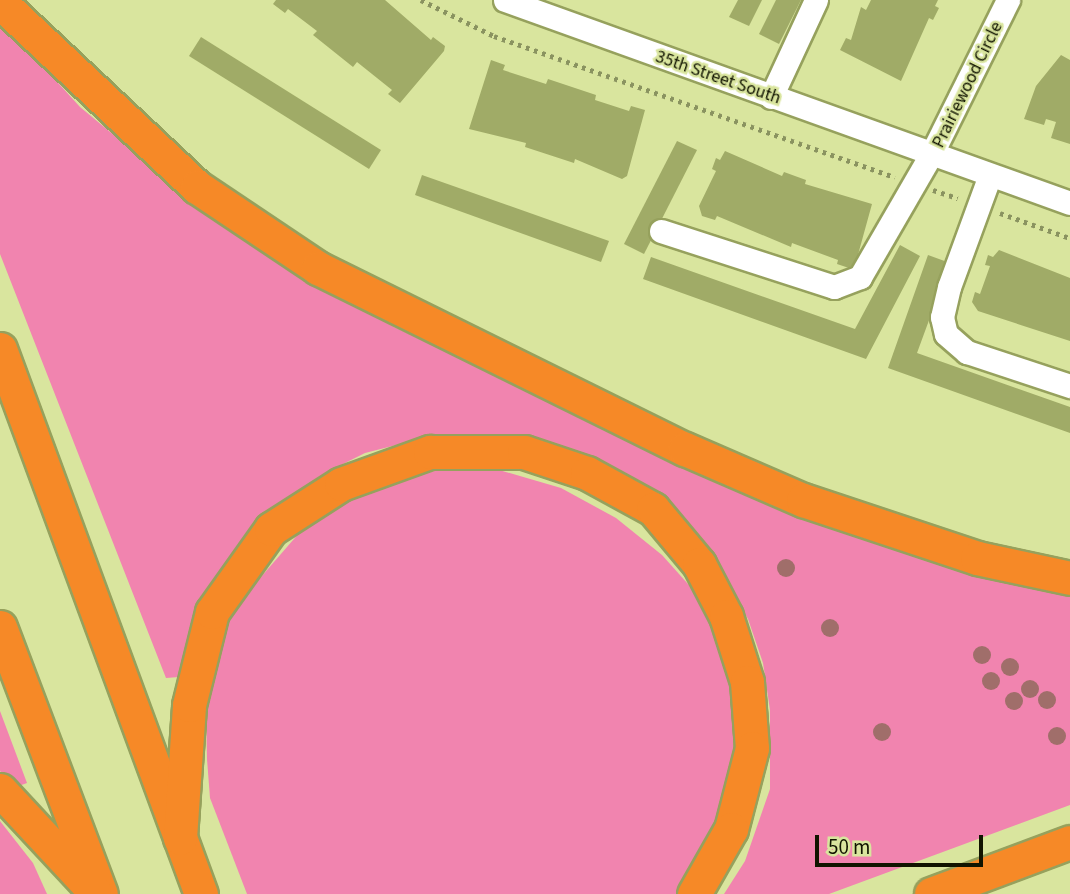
<!DOCTYPE html>
<style>
body{margin:0}
#map{position:relative;width:1070px;height:894px;overflow:hidden;background:#d9e59e;font-family:"Source Sans 3",sans-serif}
div>[style]{position:absolute}
[style*='--x']{left:calc(var(--x)*1px);top:calc(var(--y)*1px);width:calc(var(--w)*1px);rotate:calc(var(--a)*1deg)}
.green>*{inset:0;background:#f184af}
.building>*{inset:0;background:#a0ab67}
.path>*{height:4.5px;margin-top:-2.25px;transform-origin:0;background:repeating-linear-gradient(90deg,#8a9360 0 3.5px,transparent 0 8.5px)}
.roads{filter:drop-shadow(2px 0 #96a15d) drop-shadow(-2px 0 #96a15d) drop-shadow(0 2px #96a15d) drop-shadow(0 -2px #96a15d)}
.minor>*{height:23px;margin:-11.5px;padding:0 11.5px;transform-origin:11.5px;border-radius:11.5px;background:#fff}
.highway>*{height:33px;margin:-16.5px;padding:0 16.5px;transform-origin:16.5px;border-radius:16.5px;background:#f68927}
.trees>*{width:18px;height:18px;margin:-9px;border-radius:50%;background:#a06e6a}
span{translate:-50% -50%;white-space:nowrap;text-align:center;line-height:1.15;-webkit-text-stroke:5px #d9e59e;paint-order:stroke}
.street-label{font-size:18px;color:#111400}
.scale{position:absolute;left:815px;top:835px;width:168px;height:32px;box-sizing:border-box;border:4px solid #111400;border-top:0;padding-left:9px;font-size:21px;line-height:24px;white-space:nowrap;color:#111400;-webkit-text-stroke:5px #d9e59e;paint-order:stroke}
</style>
<div id="map">
<div class="green">
<i style="clip-path:polygon(0 19px,80px 107px,190px 198px,277px 259px,394px 327px,830px 527px,1070px 595px,1070px 805px,829px 894px,724px 894px,745px 861px,770px 789px,770px 710px,763px 663px,748px 619px,721px 571px,692px 530px,541px 441px,499px 434px,412px 441px,365px 453px,325px 473px,280px 504px,242px 541px,207px 592px,187px 639px,179px 677px,166px 678px,0 254px)"></i>
<i style="clip-path:polygon(453px 468px,499px 470px,561px 488px,616px 518px,662px 555px,705px 603px,735px 700px,735px 744px,727px 804px,679px 894px,247px 894px,210px 798px,207px 759px,206px 708px,213px 660px,234px 608px,300px 532px,350px 495px,404px 476px)"></i>
<i style="clip-path:polygon(0 711px,27px 783px,16px 787px,0 771px)"></i>
<i style="clip-path:polygon(0 821px,33px 863px,47px 894px,0 894px)"></i>
</div>
<div class="building">
<i style="clip-path:polygon(276px 0,385px 0,431px 40px,433px 37px,445px 46px,444px 51px,400px 103px,388px 94px,392px 90px,357px 62px,353px 67px,313px 35px,317px 31px,288px 9px,285px 13px,273px 4px)"></i>
<i style="clip-path:polygon(738px 0,762px 0,749px 26px,729px 17px)"></i>
<i style="clip-path:polygon(776px 0,801px 0,779px 44px,759px 34px)"></i>
<i style="clip-path:polygon(871px 0,938px 0,935px 6px,939px 8px,933px 20px,929px 18px,901px 81px,840px 50px,846px 38px,851px 40px,861px 7px,866px 10px)"></i>
<i style="clip-path:polygon(201px 37px,381px 150px,369px 169px,189px 56px)"></i>
<i style="clip-path:polygon(1061px 55px,1070px 60px,1070px 144px,1051px 138px,1056px 122px,1046px 119px,1044px 125px,1024px 119px,1036px 86px)"></i>
<i style="clip-path:polygon(491px 60px,505px 65px,503px 70px,546px 84px,548px 79px,596px 95px,595px 100px,629px 111px,631px 106px,645px 110px,627px 176px,622px 179px,575px 159px,574px 163px,525px 147px,526px 143px,469px 129px)"></i>
<i style="clip-path:polygon(677px 141px,697px 150px,644px 254px,624px 244px)"></i>
<i style="clip-path:polygon(725px 151px,782px 176px,784px 172px,806px 180px,805px 184px,872px 204px,856px 262px,849px 268px,837px 264px,838px 260px,792px 243px,791px 247px,717px 216px,715px 220px,702px 216px,699px 206px,716px 171px,712px 169px,716px 158px,720px 160px)"></i>
<i style="clip-path:polygon(422px 175px,609px 241px,601px 262px,415px 195px)"></i>
<i style="clip-path:polygon(900px 245px,920px 256px,866px 359px,643px 279px,651px 257px,855px 329px)"></i>
<i style="clip-path:polygon(999px 250px,1070px 278px,1070px 341px,978px 311px,972px 302px,975px 292px,980px 294px,990px 266px,985px 265px,988px 255px,993px 257px)"></i>
<i style="clip-path:polygon(928px 255px,950px 263px,917px 353px,1070px 407px,1070px 433px,888px 368px)"></i>
</div>
<div class="path">
<i style="--x:421;--y:0;--w:81;--a:26.3"></i>
<i style="--x:494;--y:36;--w:425;--a:19.4"></i>
<i style="--x:933;--y:190;--w:26;--a:18"></i>
<i style="--x:1000;--y:213;--w:74;--a:19.7"></i>
</div>
<div class="roads">
<div class="minor">
<i style="--x:505;--y:0;--w:600;--a:19.76"></i>
<i style="--x:771;--y:97;--w:107;--a:-65.1"></i>
<i style="--x:990;--y:175;--w:119;--a:110.1"></i>
<i style="--x:949;--y:287;--w:31;--a:103"></i>
<i style="--x:942;--y:317;--w:17;--a:77"></i>
<i style="--x:946;--y:334;--w:28;--a:41"></i>
<i style="--x:967;--y:352;--w:108;--a:18.3"></i>
<i style="--x:661;--y:231;--w:182;--a:17.9"></i>
<i style="--x:834;--y:287;--w:28;--a:-21"></i>
<i style="--x:860;--y:277;--w:143;--a:-59.9"></i>
<i style="--x:932;--y:153;--w:171;--a:-63.6"></i>
</div>
<div class="highway">
<i style="--x:0;--y:2;--w:270;--a:43.2"></i>
<i style="--x:197;--y:187;--w:146;--a:33.8"></i>
<i style="--x:318;--y:268;--w:409;--a:26.3"></i>
<i style="--x:685;--y:449;--w:129;--a:23.4"></i>
<i style="--x:803;--y:500;--w:183;--a:18.4"></i>
<i style="--x:977;--y:558;--w:95;--a:12.1"></i>
<i style="--x:0;--y:349;--w:581;--a:69.76"></i>
<i style="--x:0;--y:627;--w:285;--a:69.3"></i>
<i style="--x:0;--y:790;--w:138;--a:47.1"></i>
<i style="--x:180;--y:838;--w:133;--a:-86.1"></i>
<i style="--x:189;--y:705;--w:96;--a:-76.1"></i>
<i style="--x:212;--y:612;--w:102;--a:-54.6"></i>
<i style="--x:271;--y:529;--w:83;--a:-32.7"></i>
<i style="--x:341;--y:484;--w:95;--a:-19.8"></i>
<i style="--x:430;--y:452;--w:94;--a:0"></i>
<i style="--x:524;--y:452;--w:66;--a:18.4"></i>
<i style="--x:587;--y:473;--w:75;--a:28.6"></i>
<i style="--x:653;--y:509;--w:72;--a:50.1"></i>
<i style="--x:699;--y:564;--w:59;--a:62.6"></i>
<i style="--x:726;--y:616;--w:69;--a:72.3"></i>
<i style="--x:747;--y:682;--w:66;--a:85.7"></i>
<i style="--x:752;--y:748;--w:84;--a:104.5"></i>
<i style="--x:731;--y:829;--w:75;--a:119.6"></i>
<i style="--x:931;--y:894;--w:148;--a:-20.5"></i>
</div>
</div>
<div class="trees">
<i style="left:786px;top:568px"></i>
<i style="left:830px;top:628px"></i>
<i style="left:982px;top:655px"></i>
<i style="left:1010px;top:667px"></i>
<i style="left:991px;top:681px"></i>
<i style="left:1030px;top:689px"></i>
<i style="left:1047px;top:700px"></i>
<i style="left:1014px;top:701px"></i>
<i style="left:882px;top:732px"></i>
<i style="left:1057px;top:736px"></i>
</div>
<div class="street-label">
<span style="left:718px;top:78px;rotate:19deg">35th Street South</span>
<span style="left:968px;top:85px;rotate:-64deg">Prairiewood Circle</span>
</div>
<div class="scale">50 m</div>
</div>
